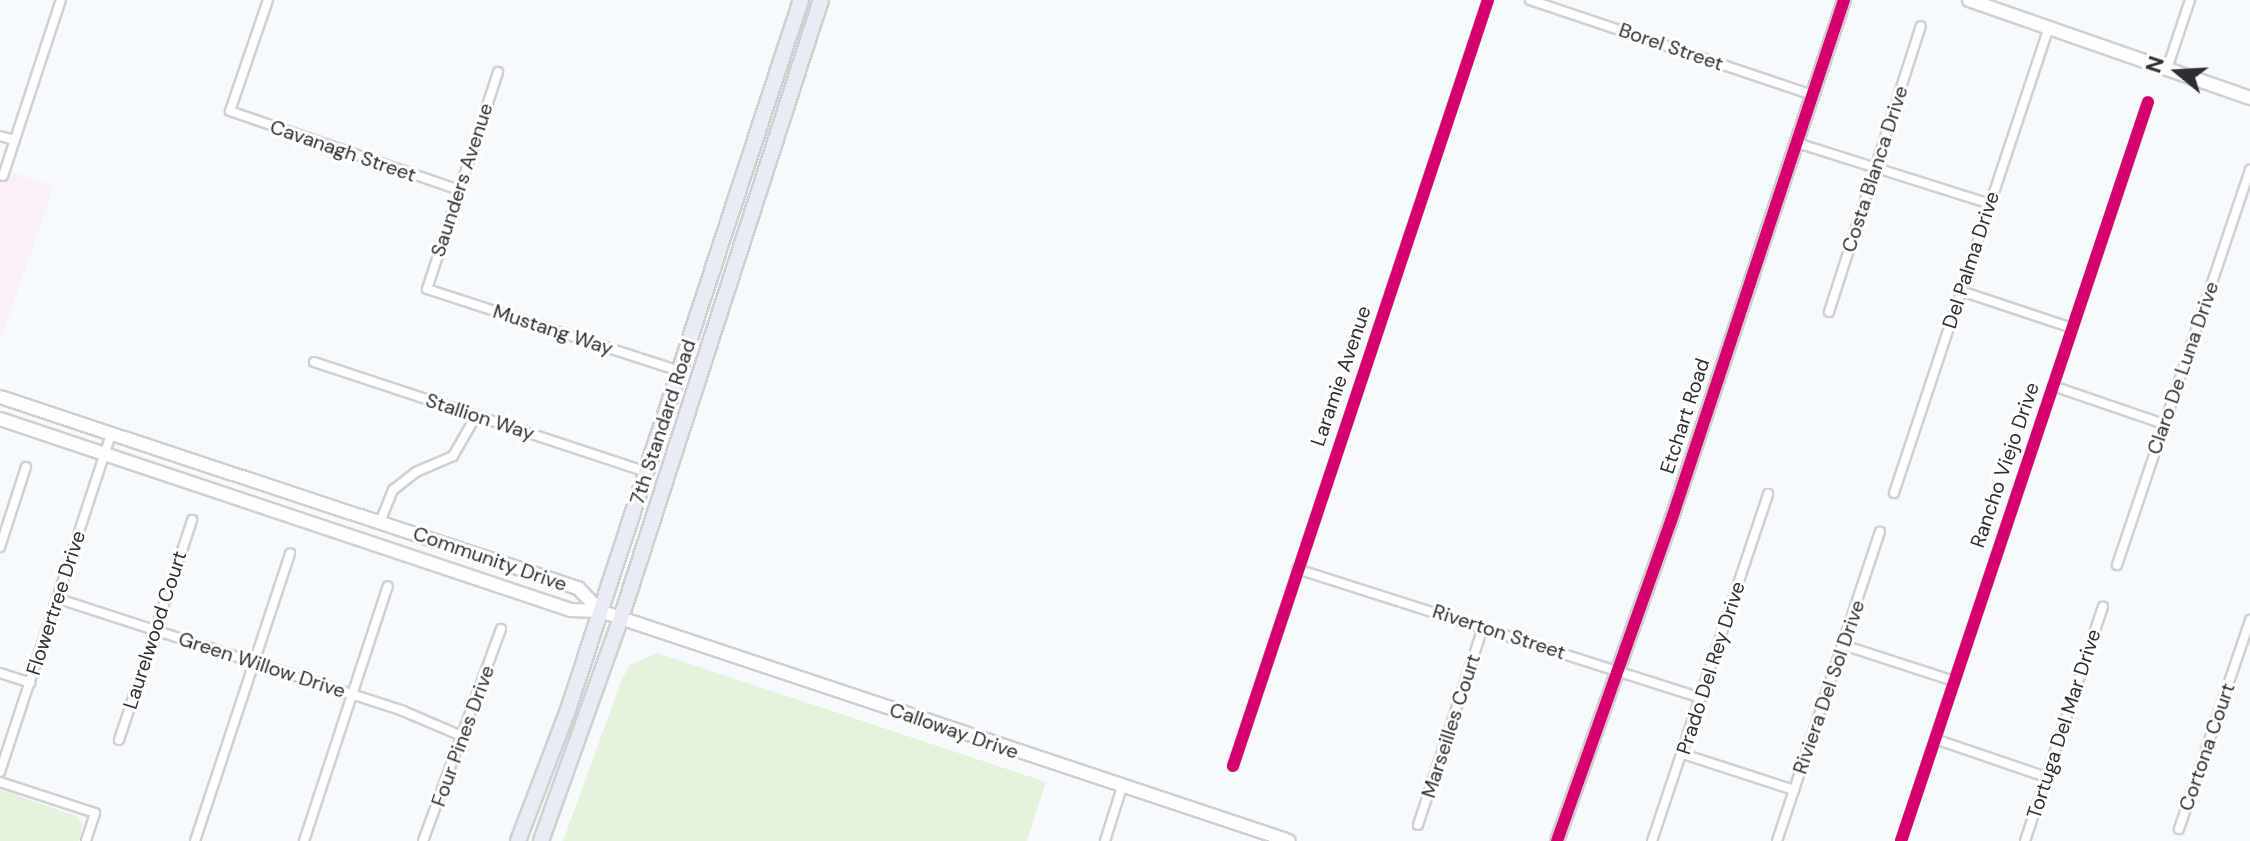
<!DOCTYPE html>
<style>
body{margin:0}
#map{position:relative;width:2250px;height:841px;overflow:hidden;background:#f7fafd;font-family:"DM Sans",sans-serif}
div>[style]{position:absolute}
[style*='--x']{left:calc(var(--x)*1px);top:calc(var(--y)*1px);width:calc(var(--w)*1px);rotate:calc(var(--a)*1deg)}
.industrial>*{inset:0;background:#fbf0f8}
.green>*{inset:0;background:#e5f2dc}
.roads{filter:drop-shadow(2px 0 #ced0d3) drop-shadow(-2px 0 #ced0d3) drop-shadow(0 2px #ced0d3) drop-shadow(0 -2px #ced0d3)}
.street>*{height:8px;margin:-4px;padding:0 4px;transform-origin:4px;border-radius:4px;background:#fefeff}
.secondary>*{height:12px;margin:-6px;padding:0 6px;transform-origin:6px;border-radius:6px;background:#fefeff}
.primary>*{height:14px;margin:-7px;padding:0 7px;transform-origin:7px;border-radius:7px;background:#e9ecf4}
.cycleway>*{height:12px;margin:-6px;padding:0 6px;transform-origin:6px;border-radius:6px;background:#d6006c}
span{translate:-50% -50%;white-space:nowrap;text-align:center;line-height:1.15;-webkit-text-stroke:6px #fff;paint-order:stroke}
.street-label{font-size:20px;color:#2c2e31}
.north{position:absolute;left:2138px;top:32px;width:80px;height:80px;-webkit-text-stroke:6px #fff;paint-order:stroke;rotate:288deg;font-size:22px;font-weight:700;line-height:32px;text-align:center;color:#2c2e31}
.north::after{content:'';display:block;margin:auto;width:28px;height:36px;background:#2c2e31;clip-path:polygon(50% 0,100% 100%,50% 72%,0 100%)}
</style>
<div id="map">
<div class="industrial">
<i style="clip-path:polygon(0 168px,54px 186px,0 342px)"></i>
</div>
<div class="green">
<i style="clip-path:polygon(657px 653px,1046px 782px,1027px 841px,563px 841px,622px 679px,630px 665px)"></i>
<i style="clip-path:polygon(0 789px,78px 817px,83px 825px,79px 841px,0 841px)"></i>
</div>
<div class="roads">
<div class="street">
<i style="--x:268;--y:0;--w:117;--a:108.9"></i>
<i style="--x:230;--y:111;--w:240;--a:19"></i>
<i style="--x:1530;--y:0;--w:298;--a:18.6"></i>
<i style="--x:2167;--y:69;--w:73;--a:-71.6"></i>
<i style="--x:498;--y:72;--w:228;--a:108.1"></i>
<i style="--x:427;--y:289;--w:265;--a:18"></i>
<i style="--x:0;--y:136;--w:15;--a:16"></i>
<i style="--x:1797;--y:143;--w:202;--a:17.5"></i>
<i style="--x:3;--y:176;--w:185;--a:-71.8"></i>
<i style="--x:1961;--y:291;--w:117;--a:18.4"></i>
<i style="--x:1829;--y:312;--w:300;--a:-72.2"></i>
<i style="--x:314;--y:362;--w:350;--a:18.3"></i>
<i style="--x:2053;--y:386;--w:117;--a:18.9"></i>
<i style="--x:1894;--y:493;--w:491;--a:-71.6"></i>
<i style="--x:380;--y:522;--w:35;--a:-68"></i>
<i style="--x:393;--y:490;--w:29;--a:-38"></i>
<i style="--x:416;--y:472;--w:40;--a:-23.4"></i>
<i style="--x:453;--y:456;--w:46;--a:-60.1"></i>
<i style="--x:0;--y:547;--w:84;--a:-72"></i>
<i style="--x:2117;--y:565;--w:417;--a:-71.4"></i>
<i style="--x:1297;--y:569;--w:424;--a:17.7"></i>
<i style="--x:59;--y:599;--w:362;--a:18"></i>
<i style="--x:403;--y:711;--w:66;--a:23.1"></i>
<i style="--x:1843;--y:645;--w:117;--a:18"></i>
<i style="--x:0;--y:673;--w:32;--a:18"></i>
<i style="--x:1935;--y:739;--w:117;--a:18.9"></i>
<i style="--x:119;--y:740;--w:232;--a:-71.6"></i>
<i style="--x:1683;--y:754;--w:117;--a:18"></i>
<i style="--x:1233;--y:766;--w:807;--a:-71.59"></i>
<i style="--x:0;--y:772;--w:356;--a:-71.8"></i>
<i style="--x:0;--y:782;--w:100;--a:18.1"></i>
<i style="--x:95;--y:813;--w:29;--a:108"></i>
<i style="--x:1418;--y:825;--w:208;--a:-71.8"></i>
<i style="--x:2179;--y:829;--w:221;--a:-71.2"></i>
<i style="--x:195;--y:841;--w:303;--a:-71.7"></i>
<i style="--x:304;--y:841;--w:268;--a:-71.8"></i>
<i style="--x:423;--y:841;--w:226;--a:-69.8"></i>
<i style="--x:1105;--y:841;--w:57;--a:-72.5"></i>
<i style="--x:1652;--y:841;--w:366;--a:-71.5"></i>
<i style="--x:1777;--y:841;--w:326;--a:-71.6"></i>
<i style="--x:1901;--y:841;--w:779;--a:-71.52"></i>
<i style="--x:2025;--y:841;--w:247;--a:-71.6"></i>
</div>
<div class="secondary">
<i style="--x:1969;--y:0;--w:298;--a:19.2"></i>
<i style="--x:0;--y:397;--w:609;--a:18.29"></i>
<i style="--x:578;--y:588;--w:32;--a:46"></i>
<i style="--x:0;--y:419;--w:602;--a:18.5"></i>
<i style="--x:571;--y:610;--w:29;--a:2"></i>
<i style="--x:600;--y:611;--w:726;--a:18.46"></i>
<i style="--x:1557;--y:841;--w:340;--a:-70.4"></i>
<i style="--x:1671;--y:521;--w:549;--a:-71.63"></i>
</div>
<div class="primary">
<i style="--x:518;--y:841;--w:137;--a:-69.1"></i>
<i style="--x:567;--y:713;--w:750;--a:-71.83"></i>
<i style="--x:541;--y:841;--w:237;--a:-70.3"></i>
<i style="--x:621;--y:618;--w:650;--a:-72.07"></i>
</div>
</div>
<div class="cycleway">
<i style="--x:1233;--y:766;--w:807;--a:-71.59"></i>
<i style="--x:1557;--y:841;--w:340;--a:-70.4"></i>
<i style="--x:1671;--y:521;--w:549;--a:-71.63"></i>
<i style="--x:1901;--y:841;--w:779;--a:-71.52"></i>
</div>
<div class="street-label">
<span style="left:1671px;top:47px;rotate:19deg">Borel Street</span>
<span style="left:343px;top:151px;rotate:19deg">Cavanagh Street</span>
<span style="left:1875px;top:169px;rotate:-72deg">Costa Blanca Drive</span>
<span style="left:462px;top:180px;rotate:-72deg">Saunders Avenue</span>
<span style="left:1971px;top:260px;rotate:-72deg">Del Palma Drive</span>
<span style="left:553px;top:330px;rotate:18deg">Mustang Way</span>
<span style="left:2183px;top:368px;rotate:-71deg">Claro De Luna Drive</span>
<span style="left:1341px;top:376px;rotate:-71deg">Laramie Avenue</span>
<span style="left:1685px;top:416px;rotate:-72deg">Etchart Road</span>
<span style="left:480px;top:417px;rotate:18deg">Stallion Way</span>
<span style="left:663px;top:422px;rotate:-72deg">7th Standard Road</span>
<span style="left:2005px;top:465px;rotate:-71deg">Rancho Viejo Drive</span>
<span style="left:490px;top:559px;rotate:19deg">Community Drive</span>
<span style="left:56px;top:603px;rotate:-72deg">Flowertree Drive</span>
<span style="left:155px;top:630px;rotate:-72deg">Laurelwood Court</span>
<span style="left:1499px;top:632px;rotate:18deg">Riverton Street</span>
<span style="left:262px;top:665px;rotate:18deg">Green Willow Drive</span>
<span style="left:1711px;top:668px;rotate:-72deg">Prado Del Rey Drive</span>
<span style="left:1829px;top:687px;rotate:-71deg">Riviera Del Sol Drive</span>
<span style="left:2064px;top:724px;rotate:-72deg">Tortuga Del Mar Drive</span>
<span style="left:1451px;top:726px;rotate:-72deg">Marseilles Court</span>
<span style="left:954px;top:731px;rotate:19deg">Calloway Drive</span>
<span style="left:463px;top:736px;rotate:-70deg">Four Pines Drive</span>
<span style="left:2207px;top:747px;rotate:-71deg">Cortona Court</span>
</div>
<div class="north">N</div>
</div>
